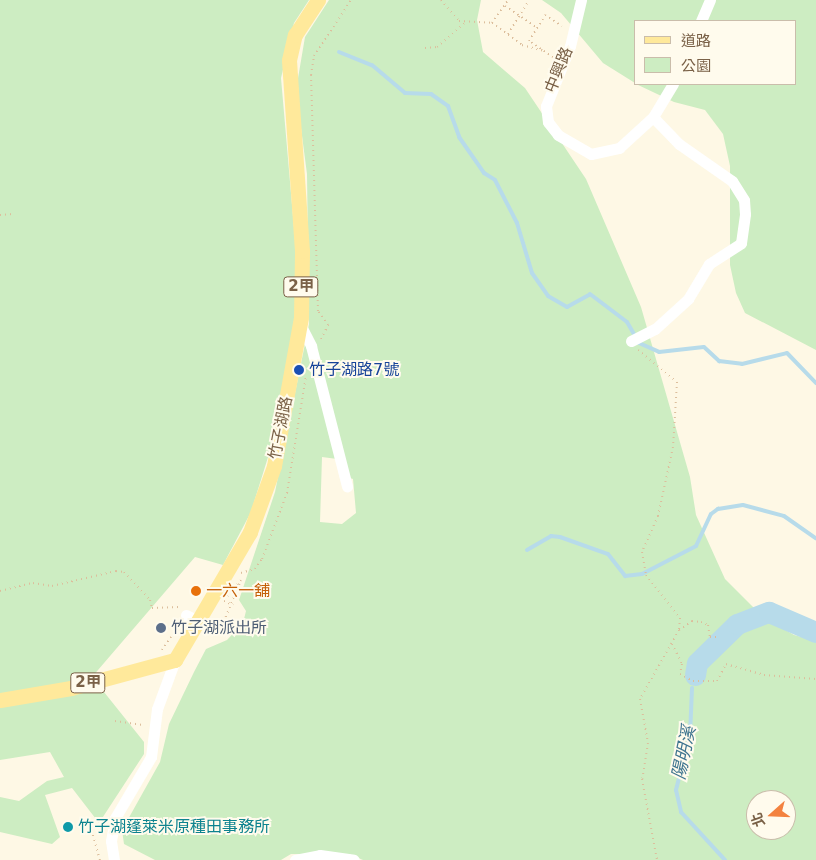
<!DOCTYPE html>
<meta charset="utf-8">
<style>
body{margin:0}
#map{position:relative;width:816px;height:860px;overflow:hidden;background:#fef8e5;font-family:"DejaVu Sans","Noto Sans TC",sans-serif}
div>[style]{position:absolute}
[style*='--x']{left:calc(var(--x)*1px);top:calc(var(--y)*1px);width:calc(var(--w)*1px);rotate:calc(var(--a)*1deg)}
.green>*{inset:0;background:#cdedc2}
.stream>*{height:4px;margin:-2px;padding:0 2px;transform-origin:2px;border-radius:2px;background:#b7dbea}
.river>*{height:21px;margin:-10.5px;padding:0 10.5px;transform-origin:10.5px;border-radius:10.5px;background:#b7dbea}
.path>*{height:2px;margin-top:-1px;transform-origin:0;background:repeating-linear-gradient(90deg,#dcbe9c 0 1px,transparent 0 5px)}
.minor>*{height:11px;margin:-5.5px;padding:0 5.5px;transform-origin:5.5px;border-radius:5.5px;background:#fff}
.major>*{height:15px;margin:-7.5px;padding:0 7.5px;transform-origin:7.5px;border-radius:7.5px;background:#ffe99b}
.dots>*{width:14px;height:14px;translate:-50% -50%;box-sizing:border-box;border:2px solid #fffbed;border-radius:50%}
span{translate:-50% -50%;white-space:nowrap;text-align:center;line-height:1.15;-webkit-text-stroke:4px #fffbed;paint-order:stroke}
.shield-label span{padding:1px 4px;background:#fffbed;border:1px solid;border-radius:4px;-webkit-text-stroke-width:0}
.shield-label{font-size:15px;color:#7a6147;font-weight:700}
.street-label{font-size:16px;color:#7a6147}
.transit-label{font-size:16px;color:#164399}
.left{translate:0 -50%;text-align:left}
.food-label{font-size:16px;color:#c56008}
.service-label{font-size:16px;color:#4e5e75}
.culture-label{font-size:16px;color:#0d838f}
.water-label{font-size:18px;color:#3f7590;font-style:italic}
.legend{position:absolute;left:634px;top:20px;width:162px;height:65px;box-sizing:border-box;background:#fffbed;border:1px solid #cabdab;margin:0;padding:6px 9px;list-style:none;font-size:15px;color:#7a6147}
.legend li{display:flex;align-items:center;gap:10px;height:25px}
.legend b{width:25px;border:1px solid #cabdab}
.north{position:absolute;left:746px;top:790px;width:50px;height:50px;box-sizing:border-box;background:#fffbed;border:1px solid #cabdab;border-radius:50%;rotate:250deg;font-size:14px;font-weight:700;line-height:20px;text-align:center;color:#7a6147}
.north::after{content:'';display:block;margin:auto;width:18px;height:22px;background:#f3823f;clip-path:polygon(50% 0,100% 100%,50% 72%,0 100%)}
</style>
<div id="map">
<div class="green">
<i style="clip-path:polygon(0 0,309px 0,294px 23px,281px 78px,296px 251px,295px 315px,273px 441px,251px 512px,223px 565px,195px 557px,92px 677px,144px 742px,144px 754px,99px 823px,72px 788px,45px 795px,60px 837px,52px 844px,0 832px,0 797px,19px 801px,47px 781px,64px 777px,50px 752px,0 760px)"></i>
<i style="clip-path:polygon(evenodd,329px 0,481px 0,477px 20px,483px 52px,525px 88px,586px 179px,641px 307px,690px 477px,696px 515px,725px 579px,763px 617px,794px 635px,816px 641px,816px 860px,363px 860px,349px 854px,291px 854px,281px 860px,155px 860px,124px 844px,122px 830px,160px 762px,169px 724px,194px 672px,206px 649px,227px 640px,243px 623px,246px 611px,239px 600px,275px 492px,309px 324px,307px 174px,296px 90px,305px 37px,329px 0,322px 457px,345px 460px,347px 477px,353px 479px,356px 513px,342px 524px,320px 522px,322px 457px,329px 0,756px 800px,786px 800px,786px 830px,756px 830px,756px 800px)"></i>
<i style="clip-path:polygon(542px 0,816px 0,816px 350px,745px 313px,736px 293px,730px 265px,730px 166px,723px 134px,705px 110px,674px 102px,636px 84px,795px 84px,795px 21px,635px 21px,635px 83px,603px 63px,561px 13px)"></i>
</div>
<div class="stream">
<i style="--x:339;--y:52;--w:35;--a:22"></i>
<i style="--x:372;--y:65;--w:43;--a:40.3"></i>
<i style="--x:405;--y:93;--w:26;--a:2"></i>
<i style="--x:431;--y:94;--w:21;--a:35"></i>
<i style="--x:448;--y:106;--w:33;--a:70"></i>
<i style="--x:459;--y:137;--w:44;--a:55.2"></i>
<i style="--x:484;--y:173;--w:13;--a:32"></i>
<i style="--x:495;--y:180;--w:48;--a:62.9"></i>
<i style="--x:517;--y:223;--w:52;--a:73.3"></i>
<i style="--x:532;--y:273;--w:28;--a:55"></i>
<i style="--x:548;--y:296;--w:22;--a:30"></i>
<i style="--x:567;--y:307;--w:26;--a:-29"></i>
<i style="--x:590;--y:294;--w:46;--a:37.1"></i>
<i style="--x:627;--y:322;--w:24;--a:60"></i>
<i style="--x:639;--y:343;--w:22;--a:24"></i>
<i style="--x:659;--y:352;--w:45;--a:-6.3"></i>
<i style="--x:704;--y:347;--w:21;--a:43"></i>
<i style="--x:719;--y:361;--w:23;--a:7"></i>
<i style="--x:742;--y:364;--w:46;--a:-13.7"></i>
<i style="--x:787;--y:353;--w:42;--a:46"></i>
<i style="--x:527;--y:550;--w:28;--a:-30"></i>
<i style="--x:551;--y:536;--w:9;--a:6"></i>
<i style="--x:560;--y:537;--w:51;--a:19.5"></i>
<i style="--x:608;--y:554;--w:28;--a:52"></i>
<i style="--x:625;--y:576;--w:17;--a:-7"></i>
<i style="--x:642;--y:574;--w:61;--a:-27.4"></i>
<i style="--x:696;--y:546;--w:35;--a:-65"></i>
<i style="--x:711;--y:514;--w:9;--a:-36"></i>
<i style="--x:718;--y:509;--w:25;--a:-9"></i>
<i style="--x:743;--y:505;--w:42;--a:15"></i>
<i style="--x:784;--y:516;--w:39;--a:35"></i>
<i style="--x:692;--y:688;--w:47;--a:92.4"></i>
<i style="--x:690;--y:735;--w:57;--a:104.3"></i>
<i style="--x:676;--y:790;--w:23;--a:77"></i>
<i style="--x:681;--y:812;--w:65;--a:47.5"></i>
</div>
<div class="river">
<i style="--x:695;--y:675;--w:12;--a:-81"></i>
<i style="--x:697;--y:663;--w:56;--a:-44.3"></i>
<i style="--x:737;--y:624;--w:34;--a:-21"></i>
<i style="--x:769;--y:612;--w:51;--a:23.1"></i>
</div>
<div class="path">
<i style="--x:441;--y:0;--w:28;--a:49"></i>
<i style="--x:459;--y:21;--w:33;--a:3"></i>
<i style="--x:492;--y:23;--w:37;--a:36"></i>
<i style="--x:522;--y:45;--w:23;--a:15"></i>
<i style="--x:505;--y:6;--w:37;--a:34"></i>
<i style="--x:492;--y:23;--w:28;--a:-55"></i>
<i style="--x:508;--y:34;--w:40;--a:-58"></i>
<i style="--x:425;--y:48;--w:12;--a:-5"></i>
<i style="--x:437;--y:47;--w:40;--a:-41"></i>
<i style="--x:553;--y:57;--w:29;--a:-146"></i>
<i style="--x:529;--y:41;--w:31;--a:-58"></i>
<i style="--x:545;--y:15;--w:20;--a:33"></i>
<i style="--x:0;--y:215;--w:13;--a:-4"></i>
<i style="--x:321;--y:339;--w:16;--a:-63"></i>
<i style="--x:328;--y:325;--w:17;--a:-126"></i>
<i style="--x:318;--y:311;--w:236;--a:-91.7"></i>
<i style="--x:311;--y:75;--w:19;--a:-81"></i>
<i style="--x:314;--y:56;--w:67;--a:-56.5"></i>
<i style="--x:638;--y:350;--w:50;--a:39.4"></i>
<i style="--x:677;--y:382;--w:65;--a:93.5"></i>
<i style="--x:673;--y:447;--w:71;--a:102.3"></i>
<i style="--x:658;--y:516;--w:39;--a:114"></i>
<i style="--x:642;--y:552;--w:23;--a:80"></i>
<i style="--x:646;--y:575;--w:55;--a:51.7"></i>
<i style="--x:680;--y:618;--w:12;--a:95"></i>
<i style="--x:679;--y:630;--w:79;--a:119.5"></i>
<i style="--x:640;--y:699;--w:45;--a:79.7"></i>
<i style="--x:648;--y:743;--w:36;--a:99"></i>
<i style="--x:642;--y:779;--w:82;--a:79.5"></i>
<i style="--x:241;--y:573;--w:15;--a:-16"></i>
<i style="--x:255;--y:569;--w:12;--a:-55"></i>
<i style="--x:262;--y:559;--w:71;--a:-69.3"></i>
<i style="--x:287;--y:493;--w:119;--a:-80.8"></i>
<i style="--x:0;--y:591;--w:34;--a:-14"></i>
<i style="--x:33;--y:583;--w:19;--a:9"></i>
<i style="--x:52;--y:586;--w:66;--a:-13.2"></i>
<i style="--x:116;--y:571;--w:8;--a:7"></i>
<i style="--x:124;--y:572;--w:38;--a:47"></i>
<i style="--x:150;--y:600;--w:8;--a:76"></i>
<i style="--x:152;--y:608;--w:27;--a:-2"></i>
<i style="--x:224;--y:601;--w:10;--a:24"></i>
<i style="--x:211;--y:626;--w:10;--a:29"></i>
<i style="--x:220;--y:631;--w:55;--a:-67.6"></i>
<i style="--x:241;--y:580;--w:23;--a:130"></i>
<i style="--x:679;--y:630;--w:16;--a:-35"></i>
<i style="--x:692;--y:621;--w:9;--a:6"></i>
<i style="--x:701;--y:622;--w:8;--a:23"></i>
<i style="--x:708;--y:625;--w:12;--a:81"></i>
<i style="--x:710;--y:637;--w:10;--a:0"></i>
<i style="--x:672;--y:644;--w:22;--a:63"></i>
<i style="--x:682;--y:664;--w:10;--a:101"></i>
<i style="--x:680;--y:674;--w:15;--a:28"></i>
<i style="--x:693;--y:681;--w:24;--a:0"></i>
<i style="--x:717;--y:681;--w:19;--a:-62"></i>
<i style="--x:726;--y:664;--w:40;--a:16"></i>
<i style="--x:764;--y:675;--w:52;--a:4.4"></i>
<i style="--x:162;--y:650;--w:16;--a:-55"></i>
<i style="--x:115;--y:721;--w:28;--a:8"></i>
<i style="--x:100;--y:860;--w:33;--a:-106"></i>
<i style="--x:91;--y:828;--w:12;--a:-20"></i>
</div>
<div class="minor">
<i style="--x:581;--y:0;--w:47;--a:103.4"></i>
<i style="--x:570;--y:46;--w:65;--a:111.8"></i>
<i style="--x:546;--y:106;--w:16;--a:83"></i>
<i style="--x:548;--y:122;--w:16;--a:52"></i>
<i style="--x:558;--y:135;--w:38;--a:30"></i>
<i style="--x:591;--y:154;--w:29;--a:-12"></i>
<i style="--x:619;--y:148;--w:46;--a:-42.4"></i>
<i style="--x:653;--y:117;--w:39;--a:-59"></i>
<i style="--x:701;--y:21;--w:23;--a:-67"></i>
<i style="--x:300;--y:324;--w:25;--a:63"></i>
<i style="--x:311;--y:346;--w:145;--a:75.6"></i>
<i style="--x:631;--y:341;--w:27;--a:-27"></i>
<i style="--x:655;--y:329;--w:45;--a:-42.3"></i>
<i style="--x:688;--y:299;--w:41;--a:-59"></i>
<i style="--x:709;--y:264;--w:38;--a:-33"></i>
<i style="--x:741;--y:243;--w:29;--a:-82"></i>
<i style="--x:745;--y:214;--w:14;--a:-94"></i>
<i style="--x:744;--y:200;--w:22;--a:-122"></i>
<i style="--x:732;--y:181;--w:65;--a:-145.1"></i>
<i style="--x:679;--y:144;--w:37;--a:-134"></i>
<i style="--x:186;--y:615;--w:16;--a:27"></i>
<i style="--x:114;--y:860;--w:19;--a:-99"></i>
<i style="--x:111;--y:841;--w:23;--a:-80"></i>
<i style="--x:115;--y:818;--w:71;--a:-59.5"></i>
<i style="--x:151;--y:757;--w:48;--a:-82.9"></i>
<i style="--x:157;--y:709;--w:52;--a:-69.8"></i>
<i style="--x:295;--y:860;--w:25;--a:-11"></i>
<i style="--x:320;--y:855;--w:34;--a:8"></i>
</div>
<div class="major">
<i style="--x:0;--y:700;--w:72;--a:-9.6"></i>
<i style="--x:71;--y:688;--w:108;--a:-15.1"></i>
<i style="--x:175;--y:660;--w:148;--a:-59.6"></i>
<i style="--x:250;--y:532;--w:70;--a:-70"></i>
<i style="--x:274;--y:466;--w:151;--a:-79.7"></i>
<i style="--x:301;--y:317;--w:66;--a:-89.1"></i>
<i style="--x:302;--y:251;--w:191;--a:-93.9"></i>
<i style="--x:289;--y:60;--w:26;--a:-77"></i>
<i style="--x:295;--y:35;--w:42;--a:-56.7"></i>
</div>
<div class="dots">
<i style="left:299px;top:370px;background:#1a4fb4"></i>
<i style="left:196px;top:591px;background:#e8710a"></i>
<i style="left:161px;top:628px;background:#5c6f8a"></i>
<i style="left:68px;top:827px;background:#0f9aa8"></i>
</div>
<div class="shield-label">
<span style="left:301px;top:287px">2甲</span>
<span style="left:88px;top:683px">2甲</span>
</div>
<div class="street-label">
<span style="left:559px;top:70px;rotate:-68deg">中興路</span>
<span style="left:281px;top:428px;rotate:-79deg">竹子湖路</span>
</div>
<div class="transit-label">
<span class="left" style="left:309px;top:370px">竹子湖路7號</span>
</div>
<div class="food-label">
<span class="left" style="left:206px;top:591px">一六一舖</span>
</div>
<div class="service-label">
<span class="left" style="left:171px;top:628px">竹子湖派出所</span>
</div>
<div class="culture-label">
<span class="left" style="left:78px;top:827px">竹子湖蓬萊米原種田事務所</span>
</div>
<div class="water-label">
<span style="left:684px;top:753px;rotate:-78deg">陽明溪</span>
</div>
<ul class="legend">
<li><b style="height:6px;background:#ffe99b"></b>道路</li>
<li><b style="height:14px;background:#cdedc2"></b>公園</li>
</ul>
<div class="north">北</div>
</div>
